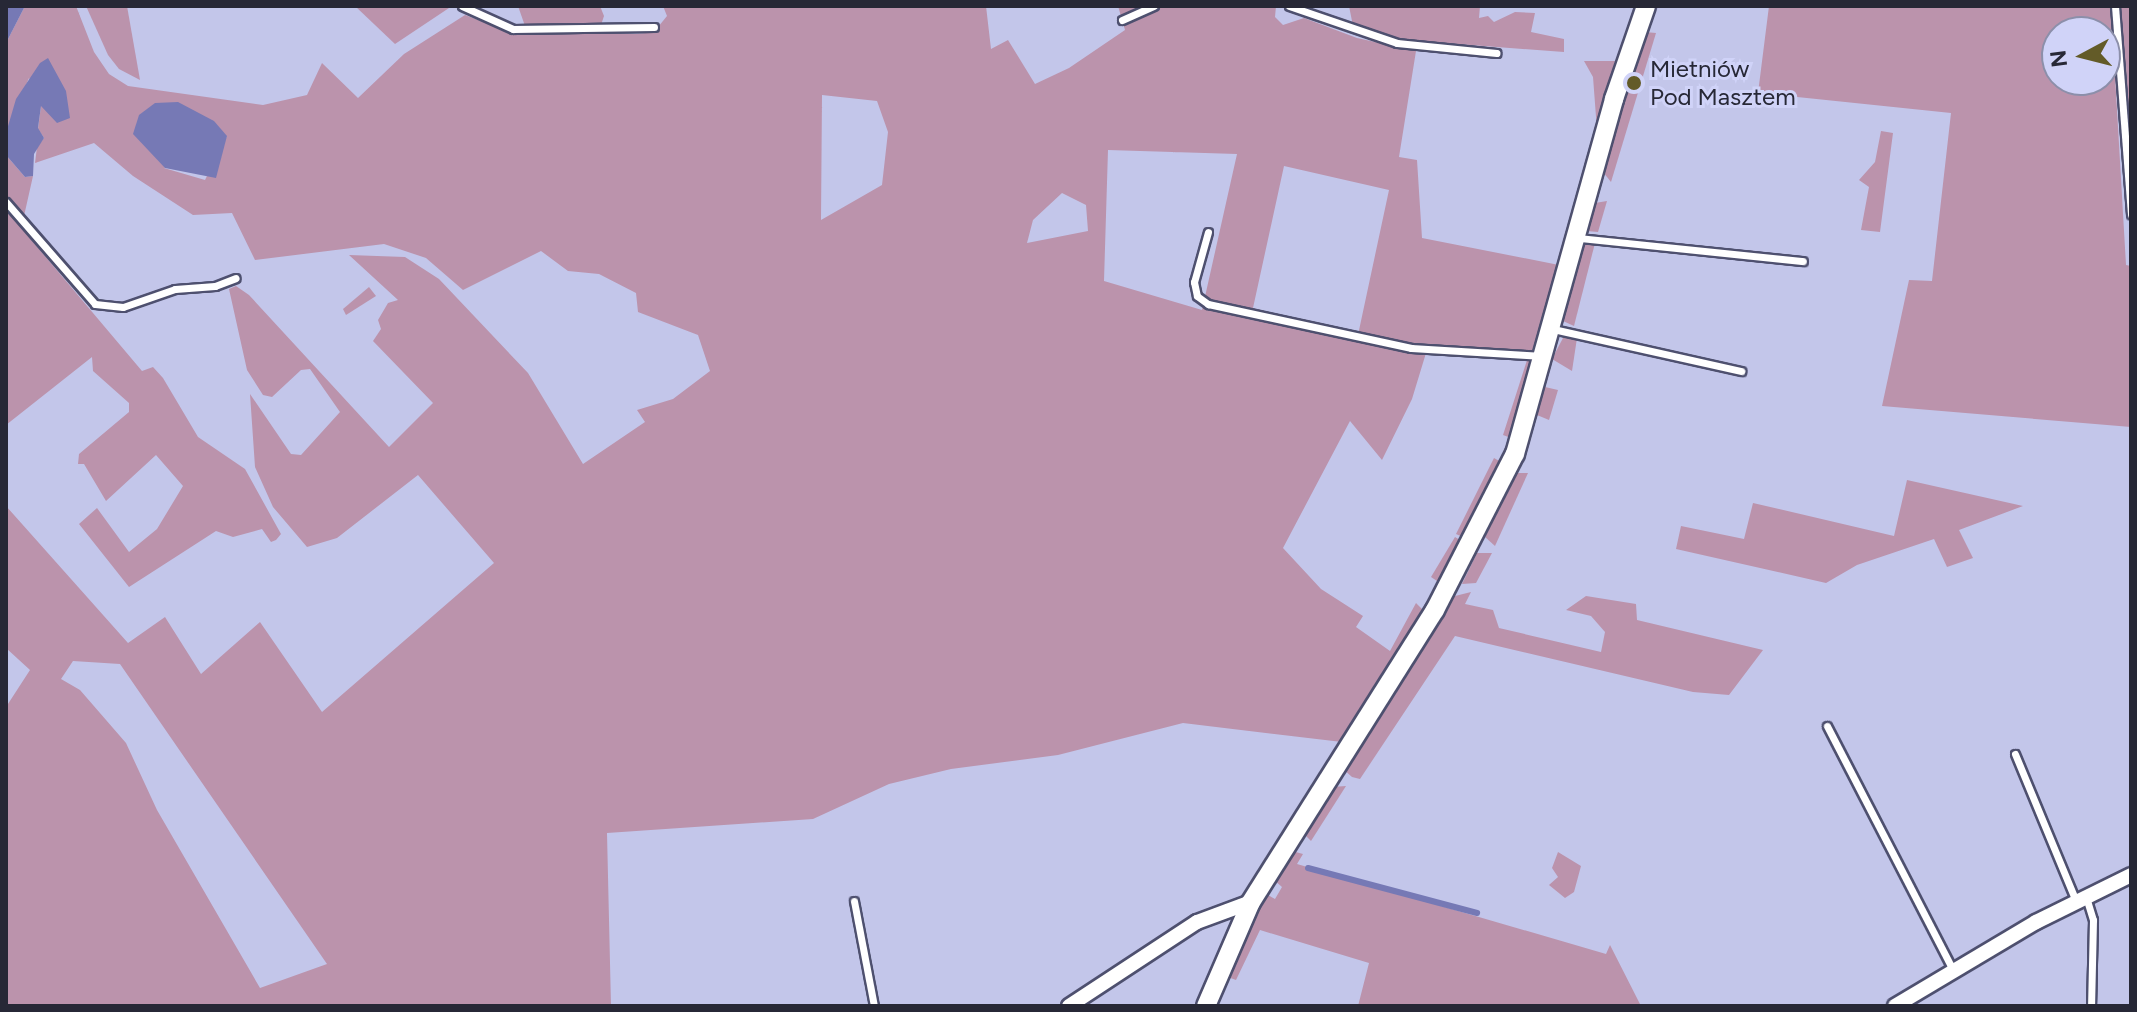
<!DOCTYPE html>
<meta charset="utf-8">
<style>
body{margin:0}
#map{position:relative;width:2137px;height:1012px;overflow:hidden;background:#c3c6ea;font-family:Figtree,sans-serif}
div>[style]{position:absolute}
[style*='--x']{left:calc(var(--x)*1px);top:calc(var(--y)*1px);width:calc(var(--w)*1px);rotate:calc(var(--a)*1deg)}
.green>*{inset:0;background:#bb93ac}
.water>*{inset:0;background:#7679b5}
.stream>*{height:6px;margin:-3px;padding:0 3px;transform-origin:3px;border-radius:3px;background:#7679b5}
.roads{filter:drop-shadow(2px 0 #4e506f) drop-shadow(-2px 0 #4e506f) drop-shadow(0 2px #4e506f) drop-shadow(0 -2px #4e506f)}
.service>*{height:7px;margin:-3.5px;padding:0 3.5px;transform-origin:3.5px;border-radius:3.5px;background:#fff}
.minor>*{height:14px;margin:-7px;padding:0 7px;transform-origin:7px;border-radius:7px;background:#fff}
.tertiary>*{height:18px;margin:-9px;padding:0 9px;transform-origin:9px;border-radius:9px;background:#fff}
.dots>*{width:22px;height:22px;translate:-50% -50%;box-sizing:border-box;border:4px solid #d0d3f8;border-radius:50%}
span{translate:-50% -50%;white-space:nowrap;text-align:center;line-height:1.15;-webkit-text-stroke:6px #d0d3f8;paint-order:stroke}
.poi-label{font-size:24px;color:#272836}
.left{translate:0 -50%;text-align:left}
.frame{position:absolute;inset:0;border:8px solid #272836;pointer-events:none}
.north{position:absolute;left:2041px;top:16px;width:80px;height:80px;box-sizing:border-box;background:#d0d3f8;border:2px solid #8c8faa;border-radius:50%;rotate:263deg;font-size:22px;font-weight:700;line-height:32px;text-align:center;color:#272836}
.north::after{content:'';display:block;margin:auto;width:28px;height:36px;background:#635b28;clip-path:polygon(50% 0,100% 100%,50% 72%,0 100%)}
</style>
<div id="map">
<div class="green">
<i style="clip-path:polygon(evenodd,25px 6px,76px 6px,94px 52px,109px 74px,128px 86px,263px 105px,307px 95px,322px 63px,358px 98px,404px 54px,465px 15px,513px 33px,636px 34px,654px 32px,667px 16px,663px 6px,986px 6px,991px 49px,1008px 40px,1035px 84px,1069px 68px,1125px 30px,1118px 6px,1276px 6px,1275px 17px,1283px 25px,1304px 18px,1357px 38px,1416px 51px,1399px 157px,1417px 160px,1422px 238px,1564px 266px,1541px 342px,1529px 353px,1532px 372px,1511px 438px,1503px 435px,1528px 357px,1426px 353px,1412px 399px,1382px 460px,1350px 421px,1283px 548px,1321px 589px,1363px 616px,1356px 627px,1390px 651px,1416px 603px,1422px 609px,1342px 742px,1183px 723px,1058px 755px,951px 769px,889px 784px,813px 819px,607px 833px,611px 1006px,6px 1006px,6px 707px,30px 670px,6px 648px,6px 506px,128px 643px,165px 617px,201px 674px,260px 622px,322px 712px,494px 563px,418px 475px,337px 538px,307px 547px,273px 507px,255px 467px,250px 394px,291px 454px,301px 455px,340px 412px,310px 369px,301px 370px,272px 397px,263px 395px,247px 370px,229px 289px,236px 286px,249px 295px,389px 447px,433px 403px,373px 341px,381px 329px,378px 320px,388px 303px,398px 300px,349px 255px,405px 257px,439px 279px,528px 373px,583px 464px,645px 422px,637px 410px,673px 399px,710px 371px,698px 335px,638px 312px,636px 293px,599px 274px,568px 271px,541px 251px,463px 290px,426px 258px,384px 244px,255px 260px,232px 213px,193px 215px,133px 176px,94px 143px,35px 163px,37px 147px,44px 138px,38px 129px,41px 106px,46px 105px,29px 78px,6px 133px,6px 43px,25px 6px,822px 95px,877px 101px,888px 132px,882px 185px,821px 220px,822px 95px,25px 6px,227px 136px,205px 180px,164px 168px,227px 136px,25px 6px,1108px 150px,1237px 154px,1202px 310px,1104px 281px,1108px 150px,25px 6px,1284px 166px,1389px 190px,1358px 335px,1253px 308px,1284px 166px,25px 6px,1062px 193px,1086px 205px,1088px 231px,1027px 243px,1033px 220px,1062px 193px,25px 6px,73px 661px,120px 664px,327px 964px,260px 988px,157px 810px,126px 743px,80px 690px,61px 679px,73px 661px)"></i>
<i style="clip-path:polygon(86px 6px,127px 6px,140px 80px,119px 69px,108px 55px)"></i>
<i style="clip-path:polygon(355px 6px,452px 6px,395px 44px)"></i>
<i style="clip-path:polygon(518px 6px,600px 6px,604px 16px,601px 25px,525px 26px)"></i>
<i style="clip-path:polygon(1349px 6px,1480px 6px,1479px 18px,1488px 16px,1494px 22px,1515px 12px,1535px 13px,1531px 32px,1564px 39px,1564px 52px,1392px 39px,1353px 26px)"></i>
<i style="clip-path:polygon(evenodd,1769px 6px,2111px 6px,2126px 265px,2131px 266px,2131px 427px,1882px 406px,1909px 280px,1932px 281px,1951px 113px,1758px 93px,1769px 6px,2105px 32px,2105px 80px,2057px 80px,2057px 32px,2105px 32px)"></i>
<i style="clip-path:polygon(2118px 6px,2131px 6px,2131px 130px,2123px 98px)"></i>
<i style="clip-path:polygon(1645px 32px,1656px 33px,1611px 182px,1603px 172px)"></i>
<i style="clip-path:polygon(1584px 61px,1615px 61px,1597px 130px,1593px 77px)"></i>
<i style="clip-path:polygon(1881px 131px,1893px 133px,1880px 232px,1861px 230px,1869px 187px,1859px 180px,1875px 162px)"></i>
<i style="clip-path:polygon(6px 155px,25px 177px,33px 176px,24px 216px,6px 196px)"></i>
<i style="clip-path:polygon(1607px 201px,1598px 232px,1587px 231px,1595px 203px)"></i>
<i style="clip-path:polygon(6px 210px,142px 371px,153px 367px,163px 378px,198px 437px,245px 469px,281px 534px,276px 540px,271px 542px,262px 529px,233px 537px,216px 531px,129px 587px,79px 524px,97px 508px,129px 552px,157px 529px,183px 486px,156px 455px,106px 501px,84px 464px,78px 464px,79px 454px,129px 412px,129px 403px,93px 371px,92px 357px,6px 425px)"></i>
<i style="clip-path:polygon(1584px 242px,1595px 243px,1574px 326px,1563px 321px)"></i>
<i style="clip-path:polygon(369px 287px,376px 296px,346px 315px,343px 309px)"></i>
<i style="clip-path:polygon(1563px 338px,1577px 338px,1572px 371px,1552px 359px)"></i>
<i style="clip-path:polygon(1545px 387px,1558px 390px,1549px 420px,1537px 415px)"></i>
<i style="clip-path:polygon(1494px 458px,1501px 462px,1465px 538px,1456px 534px)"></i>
<i style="clip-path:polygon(1514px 473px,1528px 473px,1495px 546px,1485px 537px)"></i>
<i style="clip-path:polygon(1907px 480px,2023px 506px,1959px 530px,1973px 558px,1947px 567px,1934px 539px,1857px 565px,1826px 583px,1676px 549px,1681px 526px,1744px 539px,1753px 503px,1894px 536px)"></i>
<i style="clip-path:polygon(1455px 537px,1463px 542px,1440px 583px,1431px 577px)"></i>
<i style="clip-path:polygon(1477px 553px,1492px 553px,1476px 583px,1462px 584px)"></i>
<i style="clip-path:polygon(1471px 592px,1465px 604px,1493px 610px,1499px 628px,1601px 652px,1605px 632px,1591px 616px,1566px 610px,1586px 596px,1636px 604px,1637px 620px,1763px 650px,1729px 695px,1693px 692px,1455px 636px,1360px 779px,1352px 777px,1343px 769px,1451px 597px)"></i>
<i style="clip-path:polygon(1346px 786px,1311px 841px,1303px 833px,1332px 787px)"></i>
<i style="clip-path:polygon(1292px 851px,1303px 854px,1297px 864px,1606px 954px,1610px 945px,1641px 1006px,1358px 1006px,1369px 963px,1260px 930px,1236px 980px,1225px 976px,1266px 894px,1275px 899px,1282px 887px,1274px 880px)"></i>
<i style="clip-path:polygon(1558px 852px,1581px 866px,1574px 892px,1565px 898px,1549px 885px,1558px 877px,1552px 868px)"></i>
</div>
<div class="water">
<i style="clip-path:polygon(6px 6px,25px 6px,6px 43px)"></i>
<i style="clip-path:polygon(48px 58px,66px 91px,70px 118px,57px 123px,41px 106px,38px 128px,44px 138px,34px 154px,33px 176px,25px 177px,6px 155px,6px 133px,16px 99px,40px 63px)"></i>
<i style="clip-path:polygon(178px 102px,214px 121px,227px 136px,216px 178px,165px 168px,133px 134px,139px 115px,155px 103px)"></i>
</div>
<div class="stream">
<i style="--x:1308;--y:868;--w:175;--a:14.9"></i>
</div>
<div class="roads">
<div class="service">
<i style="--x:462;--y:6;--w:56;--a:24.3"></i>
<i style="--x:513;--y:29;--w:141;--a:-0.8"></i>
<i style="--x:1289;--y:6;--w:114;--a:18.9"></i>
<i style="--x:1397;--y:43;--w:100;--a:5.8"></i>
<i style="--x:2115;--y:6;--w:209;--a:85.6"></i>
<i style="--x:1122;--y:20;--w:35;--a:-24"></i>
<i style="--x:6;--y:202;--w:135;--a:48.9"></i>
<i style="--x:95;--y:304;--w:28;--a:6"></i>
<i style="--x:123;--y:307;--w:55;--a:-19.1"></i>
<i style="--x:175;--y:289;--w:40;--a:-4.3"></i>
<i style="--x:215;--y:286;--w:22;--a:-21"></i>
<i style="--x:1208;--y:232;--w:52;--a:105.6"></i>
<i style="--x:1194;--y:282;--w:14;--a:78"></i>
<i style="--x:1197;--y:296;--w:14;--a:36"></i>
<i style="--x:1208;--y:304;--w:208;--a:12.2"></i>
<i style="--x:1411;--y:348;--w:132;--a:3.5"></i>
<i style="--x:1579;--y:238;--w:225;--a:5.9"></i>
<i style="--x:1553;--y:329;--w:193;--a:12.6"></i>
<i style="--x:1827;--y:726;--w:275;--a:62.7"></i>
<i style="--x:2015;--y:754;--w:159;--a:67.5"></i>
<i style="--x:2086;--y:897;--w:24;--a:73"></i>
<i style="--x:2093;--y:920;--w:86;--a:91.3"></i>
<i style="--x:854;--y:901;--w:107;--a:79.2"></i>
</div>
<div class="minor">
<i style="--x:1069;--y:1006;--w:153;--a:-33.3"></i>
<i style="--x:1197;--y:922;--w:58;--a:-20.3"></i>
<i style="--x:1895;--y:1006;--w:164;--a:-30.8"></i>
<i style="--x:2036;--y:922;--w:106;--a:-26.3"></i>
</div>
<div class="tertiary">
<i style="--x:1206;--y:1006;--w:113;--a:-66.6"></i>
<i style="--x:1251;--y:902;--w:345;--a:-57.8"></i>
<i style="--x:1435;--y:610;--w:175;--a:-62.9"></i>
<i style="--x:1515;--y:454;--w:369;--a:-74.4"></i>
<i style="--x:1614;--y:99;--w:98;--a:-71"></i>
</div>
</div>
<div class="dots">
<i style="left:1634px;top:83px;background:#635b28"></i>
</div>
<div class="poi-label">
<span class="left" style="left:1650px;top:83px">Mietniów<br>Pod Masztem</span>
</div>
<div class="frame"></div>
<div class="north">N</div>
</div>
